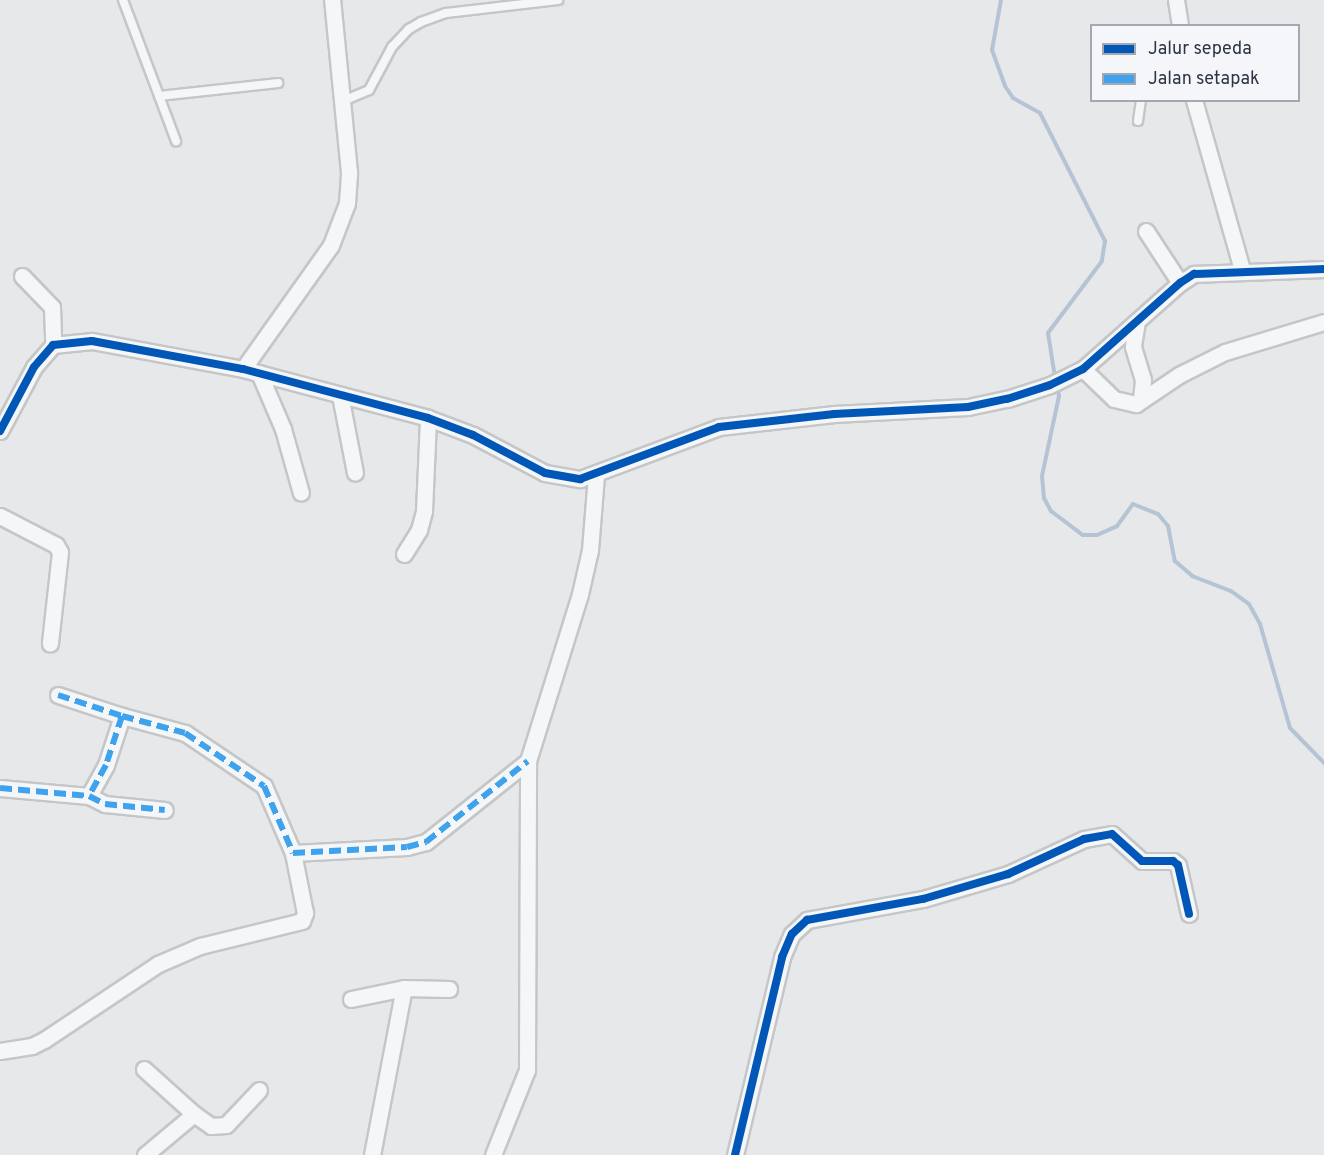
<!DOCTYPE html>
<style>
body{margin:0}
#map{position:relative;width:1324px;height:1155px;overflow:hidden;background:#e6e8ea;font-family:Overpass,sans-serif}
div>[style]{position:absolute}
[style*='--x']{left:calc(var(--x)*1px);top:calc(var(--y)*1px);width:calc(var(--w)*1px);rotate:calc(var(--a)*1deg)}
.stream>*{height:4px;margin:-2px;padding:0 2px;transform-origin:2px;border-radius:2px;background:#b4c4d5}
.roads{filter:drop-shadow(2px 0 #c4c6c8) drop-shadow(-2px 0 #c4c6c8) drop-shadow(0 2px #c4c6c8) drop-shadow(0 -2px #c4c6c8)}
.service>*{height:8px;margin:-4px;padding:0 4px;transform-origin:4px;border-radius:4px;background:#f5f6f7}
.minor>*{height:15px;margin:-7.5px;padding:0 7.5px;transform-origin:7.5px;border-radius:7.5px;background:#f5f6f7}
.quiet>*{height:6px;margin-top:-3px;transform-origin:0;background:repeating-linear-gradient(90deg,#3ea3ec 0 12px,transparent 0 18px)}
.cycleway>*{height:8px;margin:-4px;padding:0 4px;transform-origin:4px;border-radius:4px;background:#0057b8}
span{translate:-50% -50%;white-space:nowrap;text-align:center;line-height:1.15;-webkit-text-stroke:4.5px #f4f6f9;paint-order:stroke}
.legend{position:absolute;left:1090px;top:24px;width:210px;height:78px;box-sizing:border-box;background:#f4f6f9;border:2px solid #a4a8b1;margin:0;padding:8px 10px;list-style:none;font-size:18px;color:#2b3445}
.legend li{display:flex;align-items:center;gap:12px;height:30px}
.legend b{width:30px;border:2px solid #a4a8b1}
</style>
<div id="map">
<div class="stream">
<i style="--x:1001;--y:0;--w:51;--a:100.2"></i>
<i style="--x:992;--y:50;--w:38;--a:70"></i>
<i style="--x:1005;--y:86;--w:14;--a:56"></i>
<i style="--x:1013;--y:98;--w:31;--a:29"></i>
<i style="--x:1040;--y:113;--w:144;--a:63.1"></i>
<i style="--x:1105;--y:241;--w:20;--a:99"></i>
<i style="--x:1102;--y:261;--w:90;--a:126.9"></i>
<i style="--x:1048;--y:333;--w:45;--a:81"></i>
<i style="--x:1057;--y:387;--w:9;--a:77"></i>
<i style="--x:1059;--y:396;--w:82;--a:102"></i>
<i style="--x:1042;--y:476;--w:22;--a:85"></i>
<i style="--x:1044;--y:498;--w:15;--a:62"></i>
<i style="--x:1051;--y:511;--w:40;--a:37"></i>
<i style="--x:1083;--y:535;--w:14;--a:0"></i>
<i style="--x:1097;--y:535;--w:22;--a:-24"></i>
<i style="--x:1117;--y:526;--w:27;--a:-54"></i>
<i style="--x:1133;--y:504;--w:27;--a:22"></i>
<i style="--x:1158;--y:514;--w:16;--a:50"></i>
<i style="--x:1168;--y:526;--w:36;--a:79"></i>
<i style="--x:1175;--y:561;--w:23;--a:41"></i>
<i style="--x:1192;--y:576;--w:42;--a:21"></i>
<i style="--x:1231;--y:591;--w:22;--a:36"></i>
<i style="--x:1249;--y:604;--w:23;--a:61"></i>
<i style="--x:1260;--y:624;--w:108;--a:73.9"></i>
<i style="--x:1290;--y:728;--w:49;--a:45.8"></i>
</div>
<div class="roads">
<div class="service">
<i style="--x:123;--y:0;--w:151;--a:69.4"></i>
<i style="--x:159;--y:96;--w:120;--a:-6.2"></i>
<i style="--x:343;--y:101;--w:28;--a:-23"></i>
<i style="--x:369;--y:90;--w:49;--a:-61.9"></i>
<i style="--x:392;--y:47;--w:25;--a:-47"></i>
<i style="--x:409;--y:29;--w:14;--a:-30"></i>
<i style="--x:421;--y:22;--w:27;--a:-20"></i>
<i style="--x:446;--y:13;--w:113;--a:-6.6"></i>
<i style="--x:1138;--y:121;--w:21;--a:-82"></i>
</div>
<div class="minor">
<i style="--x:1176;--y:0;--w:26;--a:81"></i>
<i style="--x:1194;--y:100;--w:177;--a:74.2"></i>
<i style="--x:1146;--y:231;--w:62;--a:56.8"></i>
<i style="--x:22;--y:276;--w:43;--a:45.9"></i>
<i style="--x:52;--y:307;--w:38;--a:88"></i>
<i style="--x:1137;--y:321;--w:26;--a:99"></i>
<i style="--x:1133;--y:347;--w:34;--a:73"></i>
<i style="--x:1143;--y:380;--w:20;--a:96"></i>
<i style="--x:243;--y:369;--w:152;--a:-54.6"></i>
<i style="--x:331;--y:245;--w:45;--a:-69.1"></i>
<i style="--x:347;--y:203;--w:31;--a:-86"></i>
<i style="--x:349;--y:172;--w:173;--a:-95.6"></i>
<i style="--x:1083;--y:369;--w:43;--a:44.1"></i>
<i style="--x:1114;--y:399;--w:23;--a:13"></i>
<i style="--x:1136;--y:404;--w:52;--a:-34"></i>
<i style="--x:1179;--y:375;--w:51;--a:-26.6"></i>
<i style="--x:1225;--y:352;--w:103;--a:-16.9"></i>
<i style="--x:259;--y:373;--w:61;--a:66.8"></i>
<i style="--x:283;--y:429;--w:66;--a:74.3"></i>
<i style="--x:340;--y:395;--w:79;--a:79.1"></i>
<i style="--x:0;--y:431;--w:72;--a:-62"></i>
<i style="--x:34;--y:367;--w:29;--a:-49"></i>
<i style="--x:53;--y:345;--w:39;--a:-6"></i>
<i style="--x:92;--y:341;--w:154;--a:10.5"></i>
<i style="--x:243;--y:369;--w:191;--a:14.8"></i>
<i style="--x:428;--y:418;--w:48;--a:20.7"></i>
<i style="--x:473;--y:435;--w:81;--a:27.8"></i>
<i style="--x:545;--y:473;--w:36;--a:10"></i>
<i style="--x:580;--y:479;--w:148;--a:-20.5"></i>
<i style="--x:719;--y:427;--w:116;--a:-6.4"></i>
<i style="--x:834;--y:414;--w:134;--a:-3"></i>
<i style="--x:968;--y:407;--w:40;--a:-12"></i>
<i style="--x:1007;--y:399;--w:45;--a:-18"></i>
<i style="--x:1050;--y:385;--w:37;--a:-26"></i>
<i style="--x:1083;--y:369;--w:130;--a:-41.6"></i>
<i style="--x:1180;--y:283;--w:17;--a:-33"></i>
<i style="--x:1194;--y:274;--w:130;--a:-2.2"></i>
<i style="--x:0;--y:516;--w:63;--a:27.4"></i>
<i style="--x:56;--y:545;--w:8;--a:60"></i>
<i style="--x:60;--y:552;--w:92;--a:96.3"></i>
<i style="--x:404;--y:554;--w:28;--a:-58"></i>
<i style="--x:419;--y:530;--w:20;--a:-75"></i>
<i style="--x:424;--y:511;--w:93;--a:-87.5"></i>
<i style="--x:58;--y:695;--w:67;--a:18.2"></i>
<i style="--x:122;--y:716;--w:52;--a:108.1"></i>
<i style="--x:106;--y:765;--w:35;--a:119"></i>
<i style="--x:0;--y:788;--w:89;--a:5.1"></i>
<i style="--x:89;--y:796;--w:18;--a:27"></i>
<i style="--x:105;--y:804;--w:60;--a:5.7"></i>
<i style="--x:293;--y:853;--w:114;--a:-3"></i>
<i style="--x:407;--y:847;--w:20;--a:-15"></i>
<i style="--x:426;--y:842;--w:130;--a:-38.5"></i>
<i style="--x:351;--y:999;--w:54;--a:-11.7"></i>
<i style="--x:404;--y:988;--w:45;--a:1.3"></i>
<i style="--x:0;--y:1051;--w:32;--a:-9"></i>
<i style="--x:32;--y:1046;--w:13;--a:-27"></i>
<i style="--x:44;--y:1040;--w:137;--a:-33.7"></i>
<i style="--x:158;--y:964;--w:46;--a:-23.2"></i>
<i style="--x:200;--y:946;--w:105;--a:-13.8"></i>
<i style="--x:302;--y:921;--w:9;--a:-69"></i>
<i style="--x:305;--y:913;--w:61;--a:-101.3"></i>
<i style="--x:293;--y:853;--w:73;--a:-113.4"></i>
<i style="--x:264;--y:786;--w:95;--a:-146.1"></i>
<i style="--x:185;--y:733;--w:65;--a:-164.9"></i>
<i style="--x:144;--y:1069;--w:67;--a:42"></i>
<i style="--x:194;--y:1114;--w:64;--a:140.1"></i>
<i style="--x:194;--y:1114;--w:21;--a:35"></i>
<i style="--x:211;--y:1126;--w:15;--a:-4"></i>
<i style="--x:226;--y:1125;--w:48;--a:-46.7"></i>
<i style="--x:372;--y:1155;--w:170;--a:-79.2"></i>
<i style="--x:493;--y:1155;--w:92;--a:-68.2"></i>
<i style="--x:527;--y:1070;--w:309;--a:-89.8"></i>
<i style="--x:528;--y:761;--w:175;--a:-72.7"></i>
<i style="--x:580;--y:594;--w:45;--a:-77.2"></i>
<i style="--x:590;--y:550;--w:74;--a:-85.4"></i>
<i style="--x:735;--y:1155;--w:204;--a:-76.6"></i>
<i style="--x:782;--y:957;--w:25;--a:-67"></i>
<i style="--x:792;--y:934;--w:21;--a:-43"></i>
<i style="--x:807;--y:920;--w:118;--a:-10.3"></i>
<i style="--x:923;--y:899;--w:89;--a:-16.4"></i>
<i style="--x:1008;--y:874;--w:84;--a:-24.7"></i>
<i style="--x:1084;--y:839;--w:28;--a:-10"></i>
<i style="--x:1112;--y:834;--w:40;--a:42"></i>
<i style="--x:1142;--y:861;--w:31;--a:0"></i>
<i style="--x:1173;--y:861;--w:6;--a:39"></i>
<i style="--x:1178;--y:865;--w:50;--a:77.3"></i>
</div>
</div>
<div class="quiet">
<i style="--x:58;--y:695;--w:67;--a:18.2"></i>
<i style="--x:122;--y:716;--w:52;--a:108.1"></i>
<i style="--x:106;--y:765;--w:35;--a:119"></i>
<i style="--x:122;--y:716;--w:65;--a:15.1"></i>
<i style="--x:185;--y:733;--w:95;--a:33.9"></i>
<i style="--x:264;--y:786;--w:73;--a:66.6"></i>
<i style="--x:293;--y:853;--w:114;--a:-3"></i>
<i style="--x:407;--y:847;--w:20;--a:-15"></i>
<i style="--x:426;--y:842;--w:130;--a:-38.5"></i>
<i style="--x:0;--y:788;--w:89;--a:5.1"></i>
<i style="--x:89;--y:796;--w:18;--a:27"></i>
<i style="--x:105;--y:804;--w:60;--a:5.7"></i>
</div>
<div class="cycleway">
<i style="--x:0;--y:431;--w:72;--a:-62"></i>
<i style="--x:34;--y:367;--w:29;--a:-49"></i>
<i style="--x:53;--y:345;--w:39;--a:-6"></i>
<i style="--x:92;--y:341;--w:154;--a:10.5"></i>
<i style="--x:243;--y:369;--w:191;--a:14.8"></i>
<i style="--x:428;--y:418;--w:48;--a:20.7"></i>
<i style="--x:473;--y:435;--w:81;--a:27.8"></i>
<i style="--x:545;--y:473;--w:36;--a:10"></i>
<i style="--x:580;--y:479;--w:148;--a:-20.5"></i>
<i style="--x:719;--y:427;--w:116;--a:-6.4"></i>
<i style="--x:834;--y:414;--w:134;--a:-3"></i>
<i style="--x:968;--y:407;--w:40;--a:-12"></i>
<i style="--x:1007;--y:399;--w:45;--a:-18"></i>
<i style="--x:1050;--y:385;--w:37;--a:-26"></i>
<i style="--x:1083;--y:369;--w:130;--a:-41.6"></i>
<i style="--x:1180;--y:283;--w:17;--a:-33"></i>
<i style="--x:1194;--y:274;--w:130;--a:-2.2"></i>
<i style="--x:735;--y:1155;--w:204;--a:-76.6"></i>
<i style="--x:782;--y:957;--w:25;--a:-67"></i>
<i style="--x:792;--y:934;--w:21;--a:-43"></i>
<i style="--x:807;--y:920;--w:118;--a:-10.3"></i>
<i style="--x:923;--y:899;--w:89;--a:-16.4"></i>
<i style="--x:1008;--y:874;--w:84;--a:-24.7"></i>
<i style="--x:1084;--y:839;--w:28;--a:-10"></i>
<i style="--x:1112;--y:834;--w:40;--a:42"></i>
<i style="--x:1142;--y:861;--w:31;--a:0"></i>
<i style="--x:1173;--y:861;--w:6;--a:39"></i>
<i style="--x:1178;--y:865;--w:50;--a:77.3"></i>
</div>
<ul class="legend">
<li><b style="height:8px;background:#0057b8"></b>Jalur sepeda</li>
<li><b style="height:8px;background:#3ea3ec"></b>Jalan setapak</li>
</ul>
</div>
